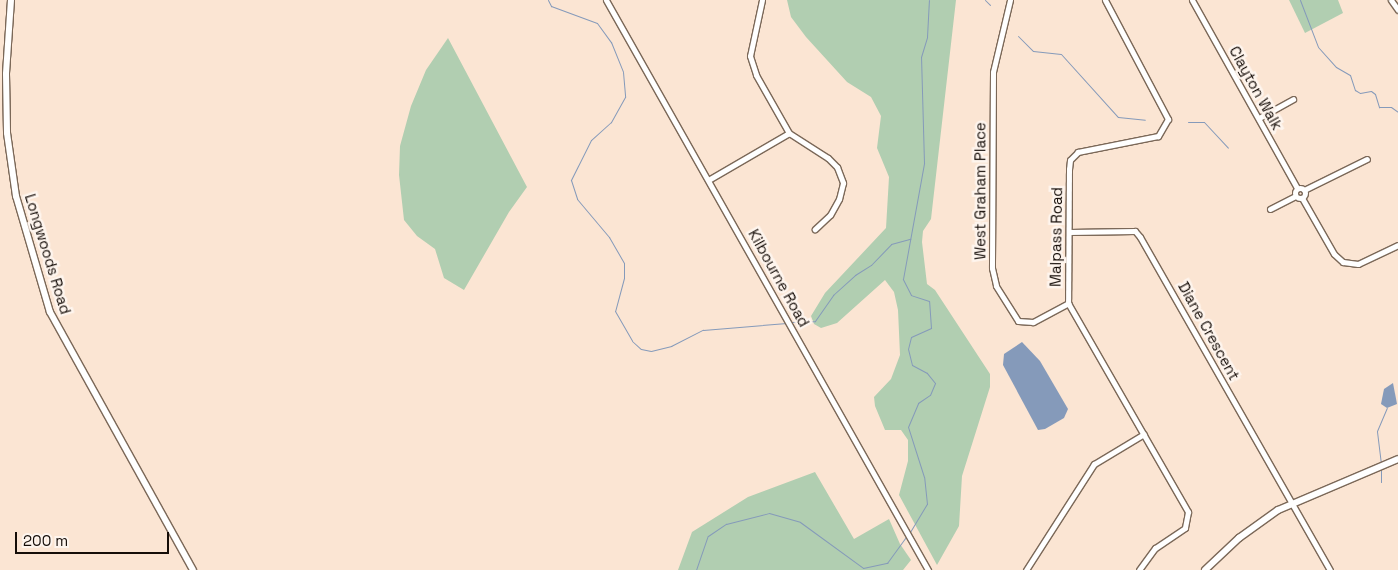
<!DOCTYPE html>
<style>
body{margin:0}
#map{position:relative;width:1398px;height:570px;overflow:hidden;background:#fbe5d3;font-family:"Space Grotesk",sans-serif}
div>[style]{position:absolute}
[style*='--x']{left:calc(var(--x)*1px);top:calc(var(--y)*1px);width:calc(var(--w)*1px);rotate:calc(var(--a)*1deg)}
.green>*{inset:0;background:#b1ceb1}
.water>*{inset:0;background:#859aba}
.stream>*{height:1px;margin:-0.5px;padding:0 0.5px;transform-origin:0.5px;border-radius:0.5px;background:#859aba}
.roads{filter:drop-shadow(1px 0 #7b6858) drop-shadow(-1px 0 #7b6858) drop-shadow(0 1px #7b6858) drop-shadow(0 -1px #7b6858)}
.minor>*{height:5px;margin:-2.5px;padding:0 2.5px;transform-origin:2.5px;border-radius:2.5px;background:#fff}
.minor>.ring{margin:-2.5px;padding:0;box-sizing:content-box;background:none;border:5px solid #fff;border-radius:50%}
.major>*{height:6px;margin:-3px;padding:0 3px;transform-origin:3px;border-radius:3px;background:#fff}
span{translate:-50% -50%;white-space:nowrap;text-align:center;line-height:1.15;-webkit-text-stroke:5px #fef5ee;paint-order:stroke}
.street-label{font-size:15px;color:#150d08}
.scale{position:absolute;left:15px;top:532px;width:154px;height:22px;box-sizing:border-box;border:2px solid #150d08;border-top:0;padding-left:6px;font-size:15px;line-height:18px;white-space:nowrap;color:#150d08;-webkit-text-stroke:4px #fef5ee;paint-order:stroke}
</style>
<div id="map">
<div class="green">
<i style="clip-path:polygon(787px 0,956px 0,931px 219px,923px 231px,922px 242px,927px 284px,935px 290px,990px 374px,990px 387px,962px 476px,959px 526px,937px 565px,899px 495px,908px 461px,908px 440px,901px 430px,885px 430px,875px 406px,874px 397px,891px 379px,900px 355px,898px 310px,894px 292px,885px 280px,837px 323px,821px 328px,814px 324px,811px 316px,825px 293px,886px 228px,889px 177px,877px 148px,881px 116px,871px 97px,847px 82px,806px 37px,791px 17px)"></i>
<i style="clip-path:polygon(1289px 0,1338px 0,1343px 13px,1305px 33px)"></i>
<i style="clip-path:polygon(448px 38px,527px 187px,509px 212px,464px 290px,444px 278px,435px 249px,417px 236px,404px 220px,399px 175px,400px 146px,411px 106px,426px 70px)"></i>
<i style="clip-path:polygon(815px 472px,854px 539px,889px 519px,900px 544px,911px 560px,903px 570px,678px 570px,692px 532px,748px 497px)"></i>
</div>
<div class="water">
<i style="clip-path:polygon(1022px 342px,1040px 361px,1068px 409px,1064px 418px,1045px 429px,1038px 430px,1003px 365px,1004px 354px)"></i>
<i style="clip-path:polygon(1393px 383px,1397px 404px,1387px 408px,1381px 404px,1384px 389px)"></i>
</div>
<div class="stream">
<i style="--x:548;--y:0;--w:7;--a:63"></i>
<i style="--x:551;--y:6;--w:49;--a:20.3"></i>
<i style="--x:597;--y:23;--w:24;--a:54"></i>
<i style="--x:611;--y:42;--w:32;--a:68"></i>
<i style="--x:623;--y:72;--w:25;--a:85"></i>
<i style="--x:625;--y:97;--w:29;--a:119"></i>
<i style="--x:611;--y:122;--w:27;--a:138"></i>
<i style="--x:591;--y:140;--w:45;--a:116.6"></i>
<i style="--x:571;--y:180;--w:20;--a:72"></i>
<i style="--x:577;--y:199;--w:50;--a:49.9"></i>
<i style="--x:609;--y:237;--w:30;--a:60"></i>
<i style="--x:624;--y:263;--w:15;--a:90"></i>
<i style="--x:624;--y:278;--w:34;--a:105"></i>
<i style="--x:615;--y:311;--w:34;--a:60"></i>
<i style="--x:632;--y:341;--w:12;--a:42"></i>
<i style="--x:641;--y:349;--w:10;--a:11"></i>
<i style="--x:651;--y:351;--w:21;--a:-14"></i>
<i style="--x:671;--y:346;--w:36;--a:-27"></i>
<i style="--x:703;--y:330;--w:84;--a:-4.8"></i>
<i style="--x:985;--y:0;--w:7;--a:45"></i>
<i style="--x:1300;--y:0;--w:50;--a:69"></i>
<i style="--x:1318;--y:47;--w:27;--a:48"></i>
<i style="--x:1336;--y:67;--w:16;--a:30"></i>
<i style="--x:1350;--y:75;--w:16;--a:72"></i>
<i style="--x:1355;--y:90;--w:6;--a:31"></i>
<i style="--x:1360;--y:93;--w:11;--a:-10"></i>
<i style="--x:1371;--y:91;--w:5;--a:37"></i>
<i style="--x:1375;--y:94;--w:14;--a:73"></i>
<i style="--x:1379;--y:107;--w:12;--a:0"></i>
<i style="--x:1391;--y:107;--w:9;--a:36"></i>
<i style="--x:1018;--y:36;--w:21;--a:45"></i>
<i style="--x:1033;--y:51;--w:28;--a:6"></i>
<i style="--x:1061;--y:54;--w:85;--a:47.9"></i>
<i style="--x:1118;--y:117;--w:27;--a:6"></i>
<i style="--x:1188;--y:122;--w:16;--a:0"></i>
<i style="--x:1204;--y:122;--w:35;--a:47"></i>
<i style="--x:791;--y:322;--w:24;--a:-2"></i>
<i style="--x:815;--y:321;--w:32;--a:-55"></i>
<i style="--x:833;--y:295;--w:30;--a:-42"></i>
<i style="--x:855;--y:275;--w:19;--a:-32"></i>
<i style="--x:871;--y:265;--w:29;--a:-46"></i>
<i style="--x:891;--y:244;--w:20;--a:-15"></i>
<i style="--x:1381;--y:464;--w:33;--a:-97"></i>
<i style="--x:1377;--y:431;--w:25;--a:-67"></i>
<i style="--x:1381;--y:470;--w:12;--a:90"></i>
<i style="--x:910;--y:532;--w:33;--a:-59"></i>
<i style="--x:927;--y:504;--w:27;--a:-96"></i>
<i style="--x:924;--y:477;--w:52;--a:-107.7"></i>
<i style="--x:908;--y:427;--w:26;--a:-67"></i>
<i style="--x:918;--y:403;--w:14;--a:-34"></i>
<i style="--x:930;--y:395;--w:13;--a:-67"></i>
<i style="--x:935;--y:383;--w:13;--a:-129"></i>
<i style="--x:927;--y:373;--w:17;--a:-152"></i>
<i style="--x:912;--y:365;--w:16;--a:-104"></i>
<i style="--x:908;--y:349;--w:12;--a:-76"></i>
<i style="--x:911;--y:337;--w:22;--a:-24"></i>
<i style="--x:931;--y:328;--w:27;--a:-94"></i>
<i style="--x:929;--y:301;--w:19;--a:-162"></i>
<i style="--x:911;--y:295;--w:18;--a:-117"></i>
<i style="--x:903;--y:279;--w:118;--a:-79.7"></i>
<i style="--x:924;--y:163;--w:106;--a:-91.6"></i>
<i style="--x:921;--y:57;--w:21;--a:-73"></i>
<i style="--x:927;--y:37;--w:37;--a:-87"></i>
<i style="--x:696;--y:570;--w:36;--a:-71"></i>
<i style="--x:708;--y:536;--w:22;--a:-34"></i>
<i style="--x:726;--y:524;--w:44;--a:-14.3"></i>
<i style="--x:769;--y:513;--w:32;--a:16"></i>
<i style="--x:800;--y:522;--w:78;--a:36.1"></i>
<i style="--x:863;--y:568;--w:25;--a:-12"></i>
<i style="--x:887;--y:563;--w:34;--a:-54"></i>
</div>
<div class="roads">
<div class="minor">
<i style="--x:606;--y:0;--w:655;--a:60.54"></i>
<i style="--x:762;--y:0;--w:57;--a:102.1"></i>
<i style="--x:750;--y:56;--w:20;--a:72"></i>
<i style="--x:756;--y:75;--w:67;--a:60.4"></i>
<i style="--x:1010;--y:0;--w:74;--a:103.3"></i>
<i style="--x:993;--y:72;--w:196;--a:90.3"></i>
<i style="--x:992;--y:268;--w:18;--a:77"></i>
<i style="--x:996;--y:286;--w:41;--a:57.8"></i>
<i style="--x:1018;--y:321;--w:15;--a:4"></i>
<i style="--x:1033;--y:322;--w:40;--a:-28"></i>
<i style="--x:1105;--y:0;--w:135;--a:62.1"></i>
<i style="--x:1168;--y:119;--w:20;--a:120"></i>
<i style="--x:1158;--y:136;--w:82;--a:168.7"></i>
<i style="--x:1078;--y:152;--w:11;--a:135"></i>
<i style="--x:1070;--y:160;--w:9;--a:96"></i>
<i style="--x:1069;--y:169;--w:134;--a:90.4"></i>
<i style="--x:1068;--y:303;--w:241;--a:60.1"></i>
<i style="--x:1188;--y:512;--w:16;--a:101"></i>
<i style="--x:1185;--y:528;--w:36;--a:146"></i>
<i style="--x:1155;--y:548;--w:27;--a:126"></i>
<i style="--x:1192;--y:0;--w:215;--a:60.8"></i>
<i style="--x:1391;--y:0;--w:12;--a:55"></i>
<i style="--x:1259;--y:118;--w:39;--a:-29"></i>
<i style="--x:710;--y:179;--w:91;--a:-30.2"></i>
<i style="--x:789;--y:133;--w:46;--a:32.7"></i>
<i style="--x:828;--y:158;--w:13;--a:45"></i>
<i style="--x:837;--y:167;--w:17;--a:69"></i>
<i style="--x:843;--y:183;--w:16;--a:104"></i>
<i style="--x:839;--y:199;--w:18;--a:119"></i>
<i style="--x:830;--y:215;--w:21;--a:137"></i>
<i class="ring" style="left:1295px;top:188px;width:5px;height:5px"></i>
<i style="--x:1304;--y:190;--w:70;--a:-26.2"></i>
<i style="--x:1302;--y:198;--w:64;--a:60.3"></i>
<i style="--x:1334;--y:254;--w:12;--a:42"></i>
<i style="--x:1343;--y:262;--w:15;--a:8"></i>
<i style="--x:1358;--y:264;--w:44;--a:-25.4"></i>
<i style="--x:1270;--y:209;--w:28;--a:-27"></i>
<i style="--x:1069;--y:232;--w:66;--a:-0.9"></i>
<i style="--x:1135;--y:231;--w:8;--a:50"></i>
<i style="--x:1140;--y:237;--w:383;--a:60.3"></i>
<i style="--x:1026;--y:570;--w:126;--a:-57.3"></i>
<i style="--x:1094;--y:464;--w:58;--a:-31"></i>
</div>
<div class="major">
<i style="--x:11;--y:0;--w:74;--a:93.9"></i>
<i style="--x:6;--y:74;--w:59;--a:89"></i>
<i style="--x:7;--y:133;--w:64;--a:81.9"></i>
<i style="--x:16;--y:196;--w:121;--a:73.7"></i>
<i style="--x:50;--y:312;--w:295;--a:61"></i>
<i style="--x:1205;--y:570;--w:47;--a:-43.3"></i>
<i style="--x:1239;--y:538;--w:48;--a:-35.7"></i>
<i style="--x:1278;--y:510;--w:130;--a:-23"></i>
</div>
</div>
<div class="street-label">
<span style="left:1256px;top:88px;rotate:61deg">Clayton Walk</span>
<span style="left:980px;top:191px;rotate:-90deg">West Graham Place</span>
<span style="left:1056px;top:237px;rotate:-89deg">Malpass Road</span>
<span style="left:48px;top:254px;rotate:73deg">Longwoods Road</span>
<span style="left:779px;top:278px;rotate:61deg">Kilbourne Road</span>
<span style="left:1209px;top:331px;rotate:61deg">Diane Crescent</span>
</div>
<div class="scale">200 m</div>
</div>
